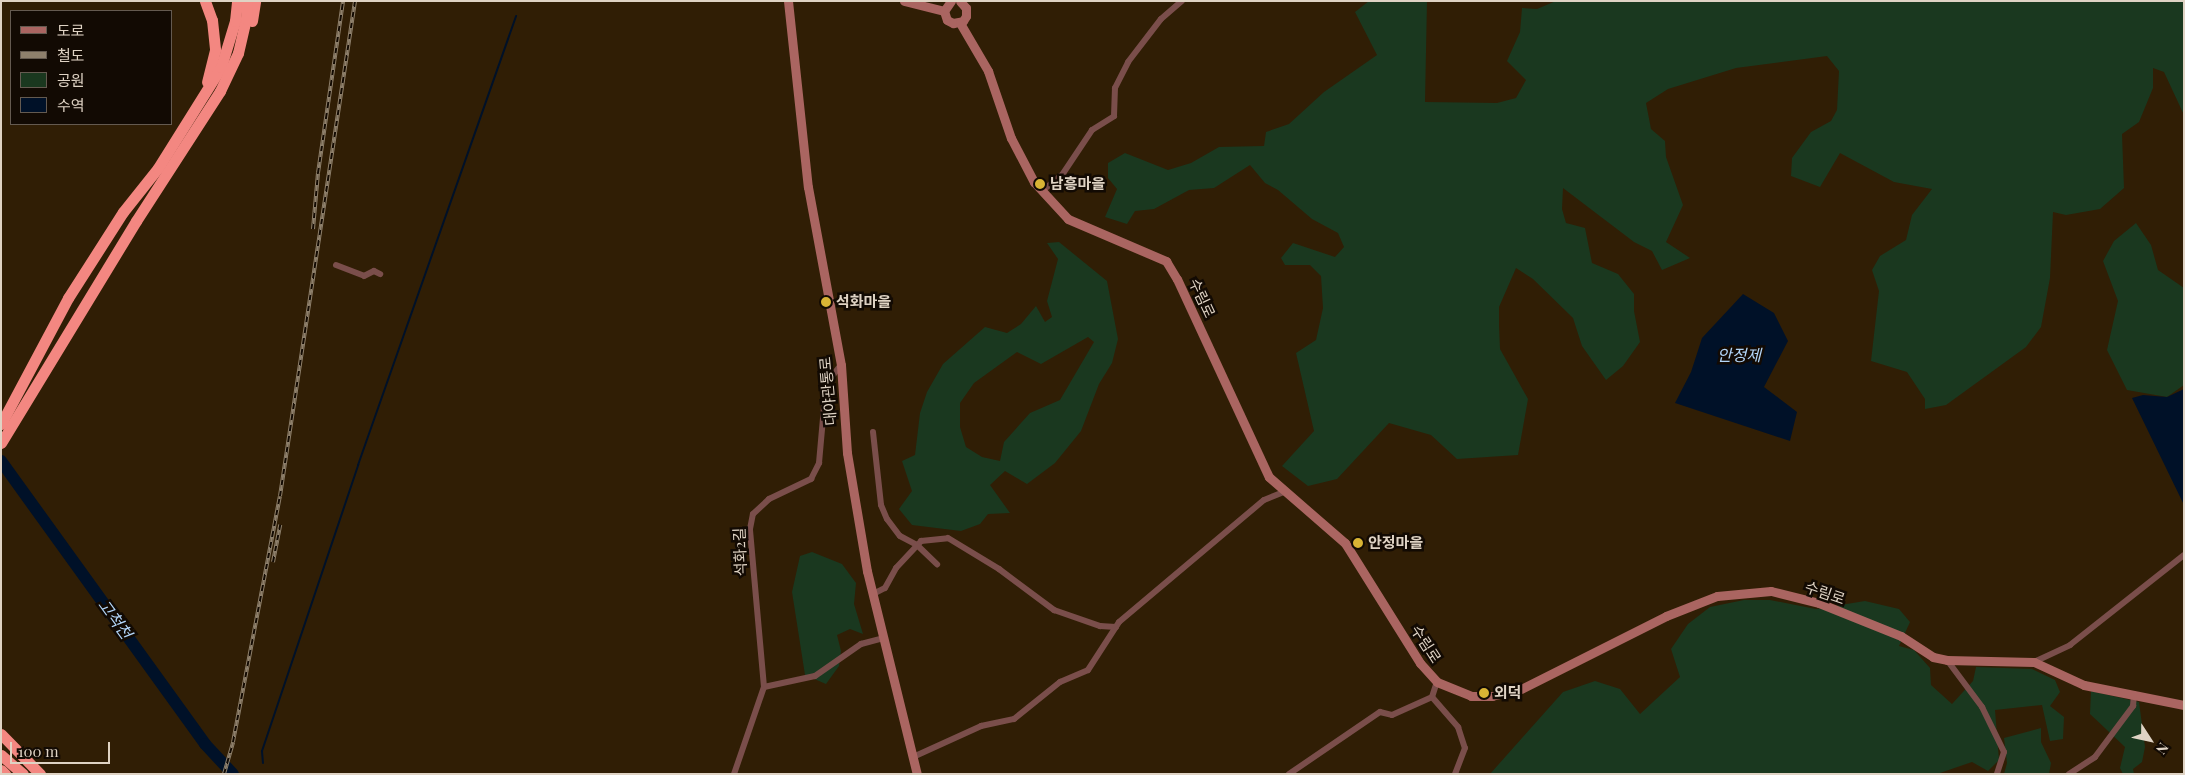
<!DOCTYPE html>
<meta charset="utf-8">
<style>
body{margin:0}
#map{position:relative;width:2185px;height:775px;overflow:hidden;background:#301e05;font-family:"Playfair Display","Noto Sans KR",serif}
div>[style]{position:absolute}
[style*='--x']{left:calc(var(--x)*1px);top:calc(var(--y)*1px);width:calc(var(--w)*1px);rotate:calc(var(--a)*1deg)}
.green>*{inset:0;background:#1a381f}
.water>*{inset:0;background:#001128}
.stream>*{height:2px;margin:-1px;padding:0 1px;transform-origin:1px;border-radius:1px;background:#001128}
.river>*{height:12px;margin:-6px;padding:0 6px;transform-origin:6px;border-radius:6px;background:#001128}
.minor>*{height:6px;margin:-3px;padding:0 3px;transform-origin:3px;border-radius:3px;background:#7a4e4b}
.secondary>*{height:9px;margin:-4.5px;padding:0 4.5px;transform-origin:4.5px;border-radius:4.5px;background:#aa6561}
.motorway>*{height:11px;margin:-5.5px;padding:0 5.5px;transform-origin:5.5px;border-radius:5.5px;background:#f38781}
.rail>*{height:4px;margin-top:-2px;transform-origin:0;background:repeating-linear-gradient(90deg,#120a03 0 5.5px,#8e806c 0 11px);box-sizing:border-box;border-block:1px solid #8e806c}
.dots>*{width:14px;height:14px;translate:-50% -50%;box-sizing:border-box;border:2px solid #120a03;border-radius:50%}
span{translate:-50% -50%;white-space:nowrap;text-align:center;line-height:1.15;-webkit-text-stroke:5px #120a03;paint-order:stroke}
.poi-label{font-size:15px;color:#dfd3c4;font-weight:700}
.left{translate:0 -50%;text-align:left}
.street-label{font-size:15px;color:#dfd3c4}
.water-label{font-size:16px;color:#b3d6f9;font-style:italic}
.frame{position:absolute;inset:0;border:2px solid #dfd3c4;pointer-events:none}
.legend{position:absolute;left:10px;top:10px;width:162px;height:115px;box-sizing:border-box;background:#120a03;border:1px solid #645a50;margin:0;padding:6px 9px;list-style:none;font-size:15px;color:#dfd3c4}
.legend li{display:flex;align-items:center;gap:10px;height:25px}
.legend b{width:25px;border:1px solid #645a50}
.north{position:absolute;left:2125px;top:715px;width:50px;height:50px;-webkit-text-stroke:4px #120a03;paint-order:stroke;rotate:125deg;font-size:14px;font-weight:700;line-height:20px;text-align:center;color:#dfd3c4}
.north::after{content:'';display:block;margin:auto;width:18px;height:22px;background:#dfd3c4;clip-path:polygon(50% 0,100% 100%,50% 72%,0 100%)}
.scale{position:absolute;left:10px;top:742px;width:100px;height:22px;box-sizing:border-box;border:2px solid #dfd3c4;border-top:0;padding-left:6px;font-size:15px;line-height:18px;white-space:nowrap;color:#dfd3c4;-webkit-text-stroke:4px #120a03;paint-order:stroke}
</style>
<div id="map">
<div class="green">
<i style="clip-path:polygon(1369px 1px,1427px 1px,1425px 102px,1497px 103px,1516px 98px,1526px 80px,1507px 61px,1520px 32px,1522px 8px,1537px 9px,1556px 1px,2184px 1px,2184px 115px,2164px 72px,2153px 68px,2153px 88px,2139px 122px,2122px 134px,2124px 188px,2100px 209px,2066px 215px,2053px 212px,2050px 278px,2041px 327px,2026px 347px,1946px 405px,1925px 409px,1925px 399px,1907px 372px,1871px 361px,1879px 291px,1872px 270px,1880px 256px,1906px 240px,1912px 215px,1932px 189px,1894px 182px,1840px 153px,1820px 187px,1791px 176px,1792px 158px,1811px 132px,1831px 121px,1837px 110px,1839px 71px,1827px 56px,1736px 68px,1668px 89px,1646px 103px,1651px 129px,1665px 141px,1666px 157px,1683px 205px,1666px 242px,1690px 258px,1662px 270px,1652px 251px,1634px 242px,1563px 188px,1562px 209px,1566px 223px,1585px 228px,1592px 263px,1618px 274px,1634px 294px,1634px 311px,1640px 342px,1623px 366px,1606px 380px,1582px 346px,1573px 318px,1533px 279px,1516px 268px,1499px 307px,1499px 325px,1500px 349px,1528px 399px,1518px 455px,1457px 459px,1431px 435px,1389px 423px,1337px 479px,1308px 486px,1282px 466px,1314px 431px,1296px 353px,1316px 340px,1323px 308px,1321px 276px,1310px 265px,1285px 265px,1281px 258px,1293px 243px,1335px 257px,1344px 247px,1338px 233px,1312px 219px,1278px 190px,1265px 183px,1250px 165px,1214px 188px,1189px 190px,1154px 209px,1135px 211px,1127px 224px,1105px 217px,1117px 189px,1108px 178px,1108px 163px,1125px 153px,1168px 170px,1191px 163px,1219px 147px,1264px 146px,1266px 132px,1289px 124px,1324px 92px,1377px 55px,1355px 12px)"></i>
<i style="clip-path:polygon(2136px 223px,2151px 245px,2158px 270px,2184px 288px,2184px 385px,2167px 397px,2127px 390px,2107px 350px,2118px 301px,2103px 261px,2114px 241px)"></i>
<i style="clip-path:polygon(evenodd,1059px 242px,1107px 281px,1118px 339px,1112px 363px,1099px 384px,1081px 431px,1055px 463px,1027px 484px,1005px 471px,990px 485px,1010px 513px,988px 514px,980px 524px,961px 531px,912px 525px,899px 509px,912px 491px,902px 461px,915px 455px,920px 413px,927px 392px,943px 364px,985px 327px,1007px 333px,1021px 324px,1036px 306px,1045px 322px,1052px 317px,1047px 301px,1058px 259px,1047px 243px,1059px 242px,1088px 337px,1094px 342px,1060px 400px,1030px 413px,1004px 442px,1000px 461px,982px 457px,966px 447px,960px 427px,960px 403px,974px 383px,1017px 352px,1041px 364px,1088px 337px)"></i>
<i style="clip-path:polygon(812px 552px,842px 564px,856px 583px,854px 604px,863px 634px,850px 629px,837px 635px,841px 651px,839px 666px,826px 684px,805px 675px,792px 592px,800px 556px)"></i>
<i style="clip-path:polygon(1744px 600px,1770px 600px,1816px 609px,1865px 601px,1899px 609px,1910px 622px,1899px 646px,1914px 650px,1930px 668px,1931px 685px,1952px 704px,1973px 681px,1976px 667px,2032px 669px,2055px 680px,2060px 692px,2050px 706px,2064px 717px,2063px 739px,2050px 741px,2042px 705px,1995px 710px,1999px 760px,1988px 771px,1972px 762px,1937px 774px,1490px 774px,1563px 692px,1595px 681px,1620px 689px,1640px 714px,1680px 677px,1671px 649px,1688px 624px,1710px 607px)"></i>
<i style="clip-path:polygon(2091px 691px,2139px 702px,2145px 747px,2142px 762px,2133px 769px,2134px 774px,2123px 774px,2120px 768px,2125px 747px,2090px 714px)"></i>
<i style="clip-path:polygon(2041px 728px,2041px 742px,2051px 763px,2049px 774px,2004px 774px,2007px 763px,2004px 738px)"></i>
</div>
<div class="water">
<i style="clip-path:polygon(1743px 294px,1774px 313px,1788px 341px,1764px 387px,1797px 412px,1790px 441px,1675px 403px,1691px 372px,1702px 338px)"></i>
<i style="clip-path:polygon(2184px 389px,2184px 505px,2132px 398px,2143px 395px,2167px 397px)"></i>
</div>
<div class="stream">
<i style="--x:263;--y:763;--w:12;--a:-95"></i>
<i style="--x:262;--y:751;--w:302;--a:-71.4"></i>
<i style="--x:358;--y:465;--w:476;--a:-70.6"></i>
</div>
<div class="river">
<i style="--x:1;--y:461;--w:349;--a:54.2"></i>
<i style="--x:205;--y:744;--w:41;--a:47"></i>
</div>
<div class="minor">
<i style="--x:1042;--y:191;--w:26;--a:-39"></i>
<i style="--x:1062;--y:175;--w:54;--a:-56.3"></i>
<i style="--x:1092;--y:130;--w:26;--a:-32"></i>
<i style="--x:1114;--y:116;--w:28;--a:-88"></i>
<i style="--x:1115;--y:88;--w:29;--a:-63"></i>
<i style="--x:1128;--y:62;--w:54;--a:-52.5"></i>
<i style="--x:1161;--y:19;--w:28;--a:-41"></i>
<i style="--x:336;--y:265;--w:30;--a:21"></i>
<i style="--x:364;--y:276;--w:11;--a:-27"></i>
<i style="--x:374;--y:271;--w:7;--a:27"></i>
<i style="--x:873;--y:432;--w:73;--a:83.7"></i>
<i style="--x:881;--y:505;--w:15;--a:67"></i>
<i style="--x:887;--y:519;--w:21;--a:53"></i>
<i style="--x:900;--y:536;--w:19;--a:28"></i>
<i style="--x:917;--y:545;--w:28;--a:44"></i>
<i style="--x:873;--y:594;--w:13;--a:-27"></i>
<i style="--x:885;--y:588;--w:23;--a:-61"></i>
<i style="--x:896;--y:568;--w:37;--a:-47"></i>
<i style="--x:921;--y:541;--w:27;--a:-6"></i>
<i style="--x:948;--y:538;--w:60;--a:31.3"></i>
<i style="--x:999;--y:569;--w:69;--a:36.7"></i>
<i style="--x:1054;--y:610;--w:49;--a:19.2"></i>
<i style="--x:1100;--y:626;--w:16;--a:4"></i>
<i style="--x:1947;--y:660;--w:59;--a:53.3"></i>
<i style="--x:1982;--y:707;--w:50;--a:63.9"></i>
<i style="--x:2004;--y:752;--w:23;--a:108"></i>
<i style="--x:2034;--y:662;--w:40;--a:-25"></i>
<i style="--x:2070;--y:645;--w:145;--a:-38.3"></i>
<i style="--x:764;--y:687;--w:52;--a:-12.2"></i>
<i style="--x:815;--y:676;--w:56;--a:-34.8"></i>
<i style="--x:861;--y:644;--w:23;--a:-15"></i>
<i style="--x:1432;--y:697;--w:40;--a:49"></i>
<i style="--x:1458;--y:727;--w:22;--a:72"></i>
<i style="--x:1465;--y:748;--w:28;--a:111"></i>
<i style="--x:913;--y:757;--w:75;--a:-24.5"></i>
<i style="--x:981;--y:726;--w:34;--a:-12"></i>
<i style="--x:1014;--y:719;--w:59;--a:-38.8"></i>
<i style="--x:1060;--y:682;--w:30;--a:-23"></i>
<i style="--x:1088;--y:670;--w:57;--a:-57.1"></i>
<i style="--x:1119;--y:622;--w:189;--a:-40.1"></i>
<i style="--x:1264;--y:500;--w:22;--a:-22"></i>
<i style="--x:734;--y:774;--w:92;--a:-71"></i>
<i style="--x:764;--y:687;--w:159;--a:-95.1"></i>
<i style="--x:750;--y:529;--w:15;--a:-79"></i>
<i style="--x:753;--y:514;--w:22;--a:-43"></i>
<i style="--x:769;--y:499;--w:47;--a:-25.5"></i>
<i style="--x:811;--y:479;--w:18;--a:-63"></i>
<i style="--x:819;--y:463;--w:79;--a:-84.9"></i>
<i style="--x:826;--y:384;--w:24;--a:-52"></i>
<i style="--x:1289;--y:774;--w:110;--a:-34.3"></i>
<i style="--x:1380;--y:712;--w:12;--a:14"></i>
<i style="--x:1392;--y:715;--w:44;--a:-24.2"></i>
<i style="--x:1432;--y:697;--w:16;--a:-72"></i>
<i style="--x:2069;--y:774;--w:31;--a:-33"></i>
<i style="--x:2095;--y:757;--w:64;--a:-53.3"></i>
<i style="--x:2133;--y:706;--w:12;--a:-85"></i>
</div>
<div class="secondary">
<i style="--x:788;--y:1;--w:187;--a:83.9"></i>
<i style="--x:808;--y:187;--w:181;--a:79.5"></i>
<i style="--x:841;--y:365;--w:88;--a:86.1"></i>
<i style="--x:847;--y:453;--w:120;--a:80.4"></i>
<i style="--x:867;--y:571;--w:209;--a:76.2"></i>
<i style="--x:904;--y:1;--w:41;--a:14"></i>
<i style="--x:951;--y:1;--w:12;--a:125"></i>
<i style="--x:944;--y:11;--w:9;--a:72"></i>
<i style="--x:947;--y:20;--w:7;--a:27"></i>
<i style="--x:953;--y:23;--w:10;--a:-11"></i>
<i style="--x:963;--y:21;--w:6;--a:-59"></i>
<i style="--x:966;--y:16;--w:8;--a:-90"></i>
<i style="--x:966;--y:8;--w:9;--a:-131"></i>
<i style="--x:960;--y:23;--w:56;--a:59.7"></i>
<i style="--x:988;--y:71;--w:71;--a:71.1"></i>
<i style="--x:1011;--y:138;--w:50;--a:62.4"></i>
<i style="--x:1034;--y:182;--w:50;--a:47.4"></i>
<i style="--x:1068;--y:219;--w:107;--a:23.2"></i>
<i style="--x:1166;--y:261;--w:21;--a:59"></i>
<i style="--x:1177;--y:279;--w:218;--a:65.1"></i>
<i style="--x:1269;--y:477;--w:101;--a:41"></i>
<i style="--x:1345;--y:543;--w:142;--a:58"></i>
<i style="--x:1420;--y:663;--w:25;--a:48"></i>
<i style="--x:1437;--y:682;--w:37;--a:22"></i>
<i style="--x:1471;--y:696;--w:21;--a:0"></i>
<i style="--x:1492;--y:696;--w:30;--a:-14"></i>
<i style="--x:1521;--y:689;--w:162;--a:-26.7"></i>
<i style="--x:1666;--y:616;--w:55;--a:-21.4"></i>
<i style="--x:1717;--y:596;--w:54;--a:-5.3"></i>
<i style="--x:1771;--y:591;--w:49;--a:14"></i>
<i style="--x:1819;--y:603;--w:88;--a:21.9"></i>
<i style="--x:1901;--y:636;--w:38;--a:33"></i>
<i style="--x:1933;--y:657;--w:14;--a:12"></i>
<i style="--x:1947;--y:660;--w:87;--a:1.3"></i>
<i style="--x:2034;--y:662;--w:55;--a:24.7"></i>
<i style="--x:2084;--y:685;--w:102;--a:11.3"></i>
</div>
<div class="motorway">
<i style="--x:205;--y:1;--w:20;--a:70"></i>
<i style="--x:212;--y:20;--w:30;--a:84"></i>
<i style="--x:215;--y:50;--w:33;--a:104"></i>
<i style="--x:252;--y:21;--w:20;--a:-81"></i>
<i style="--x:1;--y:424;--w:143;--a:-62"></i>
<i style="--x:68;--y:298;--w:102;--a:-57.4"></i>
<i style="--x:123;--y:212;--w:56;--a:-51.5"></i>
<i style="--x:158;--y:168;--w:119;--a:-58"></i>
<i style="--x:221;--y:67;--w:48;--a:-73.1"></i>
<i style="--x:235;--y:21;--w:20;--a:-84"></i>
<i style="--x:1;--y:443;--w:260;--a:-58.7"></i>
<i style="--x:136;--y:221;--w:155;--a:-57.1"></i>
<i style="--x:220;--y:91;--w:42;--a:-64.7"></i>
<i style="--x:238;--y:53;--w:35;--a:-77"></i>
<i style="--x:246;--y:19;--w:18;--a:-87"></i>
<i style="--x:1;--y:734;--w:56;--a:45.7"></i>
<i style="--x:1;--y:755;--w:29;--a:41"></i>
<i style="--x:1;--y:770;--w:6;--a:45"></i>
</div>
<div class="rail">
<i style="--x:313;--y:229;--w:56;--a:-84.9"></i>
<i style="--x:318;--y:173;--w:174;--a:-81.7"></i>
<i style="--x:273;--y:562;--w:38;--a:-79"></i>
<i style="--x:224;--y:774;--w:33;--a:-74"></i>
<i style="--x:233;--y:742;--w:250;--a:-79.2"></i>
<i style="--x:280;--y:496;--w:501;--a:-81.38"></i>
</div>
<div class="dots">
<i style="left:1040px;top:184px;background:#d9b434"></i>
<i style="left:826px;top:302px;background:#d9b434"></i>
<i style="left:1358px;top:543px;background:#d9b434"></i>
<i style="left:1484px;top:693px;background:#d9b434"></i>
</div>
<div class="poi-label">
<span class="left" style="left:1050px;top:184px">남흥마을</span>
<span class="left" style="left:836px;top:302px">석화마을</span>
<span class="left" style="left:1368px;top:543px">안정마을</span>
<span class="left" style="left:1494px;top:693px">외덕</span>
</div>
<div class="street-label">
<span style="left:1202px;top:298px;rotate:65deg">수림로</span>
<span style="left:828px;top:391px;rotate:-95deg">대야관통로</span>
<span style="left:740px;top:552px;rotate:-92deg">석화2길</span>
<span style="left:1825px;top:593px;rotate:19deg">수림로</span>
<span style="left:1426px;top:644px;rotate:57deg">수림로</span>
</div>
<div class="water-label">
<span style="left:1739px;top:355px">안정제</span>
<span style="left:115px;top:619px;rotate:54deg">고척천</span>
</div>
<div class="frame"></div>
<ul class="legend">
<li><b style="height:6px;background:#aa6561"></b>도로</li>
<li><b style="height:6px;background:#8e806c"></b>철도</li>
<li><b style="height:14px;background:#1a381f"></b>공원</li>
<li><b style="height:14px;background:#001128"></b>수역</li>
</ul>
<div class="north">N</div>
<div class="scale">100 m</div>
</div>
